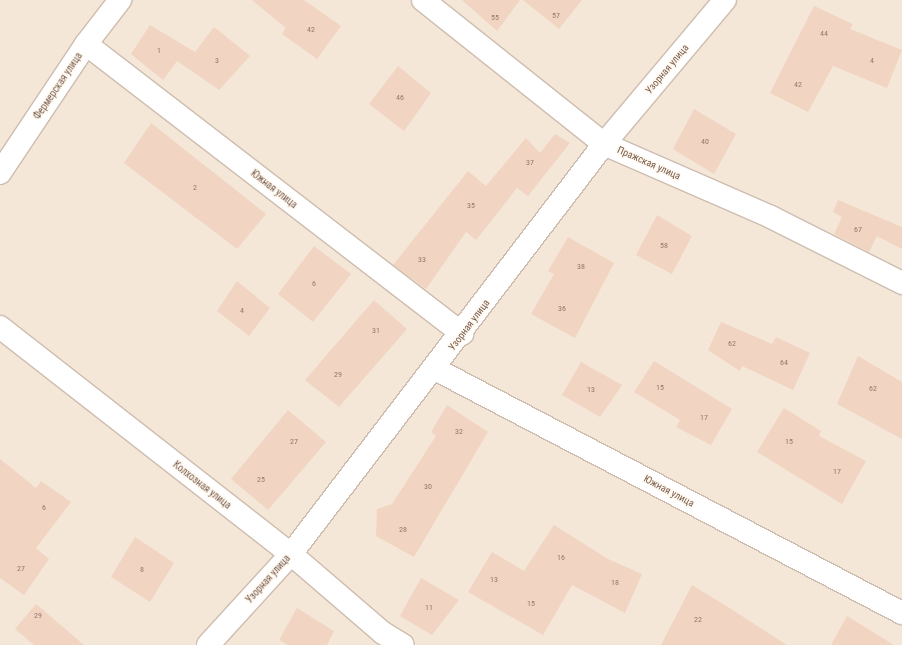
<!DOCTYPE html>
<meta charset="utf-8">
<style>
body{margin:0}
#map{position:relative;width:902px;height:645px;overflow:hidden;background:#fcf5ea;font-family:"Roboto Condensed",sans-serif}
div>[style]{position:absolute}
[style*='--x']{left:calc(var(--x)*1px);top:calc(var(--y)*1px);width:calc(var(--w)*1px);rotate:calc(var(--a)*1deg)}
.residential>*{inset:0;background:#f4e7d8}
.building>*{inset:0;background:#f1d4c2}
.roads{filter:drop-shadow(1px 0 #cebdaf) drop-shadow(-1px 0 #cebdaf) drop-shadow(0 1px #cebdaf) drop-shadow(0 -1px #cebdaf)}
.minor>*{height:22px;margin:-11px;padding:0 11px;transform-origin:11px;border-radius:11px;background:#fff}
span{translate:-50% -50%;white-space:nowrap;text-align:center;line-height:1.15;-webkit-text-stroke:3px #fff9f0;paint-order:stroke}
.number-label{font-size:8px;color:#96796a}
.number-label span{-webkit-text-stroke-width:0}
.street-label{font-size:10px;color:#775b4d}
</style>
<div id="map">
<div class="residential">
<i style="clip-path:polygon(0 0,902px 0,902px 645px,0 645px)"></i>
</div>
<div class="building">
<i style="clip-path:polygon(252px 0,304px 0,341px 26px,317px 59px,282px 34px,286px 28px)"></i>
<i style="clip-path:polygon(462px 0,520px 0,497px 31px)"></i>
<i style="clip-path:polygon(523px 0,582px 0,559px 29px)"></i>
<i style="clip-path:polygon(814px 6px,853px 24px,850px 29px,902px 50px,887px 88px,833px 66px,808px 112px,770px 93px)"></i>
<i style="clip-path:polygon(150px 25px,195px 52px,214px 27px,250px 56px,219px 90px,177px 61px,163px 80px,131px 54px)"></i>
<i style="clip-path:polygon(398px 66px,431px 93px,404px 131px,369px 104px)"></i>
<i style="clip-path:polygon(694px 109px,736px 134px,714px 174px,673px 149px)"></i>
<i style="clip-path:polygon(151px 123px,266px 214px,237px 249px,124px 163px)"></i>
<i style="clip-path:polygon(555px 134px,570px 143px,528px 196px,517px 188px,476px 240px,466px 232px,426px 289px,393px 265px,468px 171px,486px 186px,526px 138px,540px 153px)"></i>
<i style="clip-path:polygon(838px 200px,902px 227px,902px 249px,877px 236px,869px 252px,834px 234px,842px 217px,833px 212px)"></i>
<i style="clip-path:polygon(657px 215px,692px 236px,672px 274px,636px 255px)"></i>
<i style="clip-path:polygon(568px 237px,614px 263px,575px 338px,531px 314px,554px 274px,548px 271px)"></i>
<i style="clip-path:polygon(314px 246px,351px 274px,313px 322px,278px 294px)"></i>
<i style="clip-path:polygon(237px 281px,270px 308px,249px 336px,217px 311px)"></i>
<i style="clip-path:polygon(374px 300px,407px 329px,339px 407px,305px 380px)"></i>
<i style="clip-path:polygon(721px 322px,772px 344px,776px 337px,810px 353px,793px 390px,742px 366px,740px 371px,708px 350px)"></i>
<i style="clip-path:polygon(858px 356px,902px 382px,902px 439px,837px 404px)"></i>
<i style="clip-path:polygon(654px 361px,732px 409px,711px 445px,676px 427px,680px 420px,634px 392px)"></i>
<i style="clip-path:polygon(581px 362px,622px 385px,600px 417px,562px 395px)"></i>
<i style="clip-path:polygon(447px 405px,488px 432px,414px 557px,376px 536px,377px 509px,392px 504px,436px 436px,431px 432px)"></i>
<i style="clip-path:polygon(784px 408px,821px 431px,819px 436px,866px 461px,842px 504px,757px 452px)"></i>
<i style="clip-path:polygon(288px 410px,326px 442px,268px 510px,231px 479px)"></i>
<i style="clip-path:polygon(0 459px,36px 488px,41px 481px,71px 502px,36px 548px,49px 559px,24px 595px,0 578px)"></i>
<i style="clip-path:polygon(554px 525px,608px 559px,642px 574px,625px 613px,572px 585px,543px 635px,468px 592px,492px 552px,524px 571px)"></i>
<i style="clip-path:polygon(135px 537px,174px 563px,150px 602px,111px 577px)"></i>
<i style="clip-path:polygon(421px 578px,459px 600px,432px 635px,400px 616px)"></i>
<i style="clip-path:polygon(692px 585px,728px 607px,787px 645px,661px 645px)"></i>
<i style="clip-path:polygon(36px 604px,84px 645px,34px 645px,15px 629px)"></i>
<i style="clip-path:polygon(297px 608px,334px 631px,327px 645px,288px 645px,279px 640px)"></i>
<i style="clip-path:polygon(847px 616px,894px 645px,831px 645px)"></i>
</div>
<div class="roads">
<div class="minor">
<i style="--x:423;--y:0;--w:231;--a:38.5"></i>
<i style="--x:604;--y:144;--w:182;--a:23.6"></i>
<i style="--x:771;--y:217;--w:147;--a:26.7"></i>
<i style="--x:86;--y:44;--w:475;--a:37.6"></i>
<i style="--x:0;--y:173;--w:155;--a:-56.3"></i>
<i style="--x:86;--y:44;--w:56;--a:-52.3"></i>
<i style="--x:0;--y:327;--w:369;--a:38"></i>
<i style="--x:291;--y:554;--w:121;--a:40.7"></i>
<i style="--x:383;--y:633;--w:23;--a:31"></i>
<i style="--x:435;--y:369;--w:527;--a:27.59"></i>
<i style="--x:208;--y:645;--w:123;--a:-47.6"></i>
<i style="--x:291;--y:554;--w:516;--a:-52.64"></i>
<i style="--x:604;--y:144;--w:188;--a:-50"></i>
</div>
</div>
<div class="number-label">
<span style="left:556px;top:16px">57</span>
<span style="left:495px;top:18px">55</span>
<span style="left:311px;top:30px">42</span>
<span style="left:824px;top:34px">44</span>
<span style="left:159px;top:51px">1</span>
<span style="left:217px;top:61px">3</span>
<span style="left:872px;top:61px">4</span>
<span style="left:798px;top:85px">42</span>
<span style="left:400px;top:98px">46</span>
<span style="left:705px;top:142px">40</span>
<span style="left:530px;top:163px">37</span>
<span style="left:195px;top:188px">2</span>
<span style="left:471px;top:206px">35</span>
<span style="left:858px;top:230px">67</span>
<span style="left:664px;top:246px">58</span>
<span style="left:422px;top:260px">33</span>
<span style="left:581px;top:267px">38</span>
<span style="left:314px;top:284px">6</span>
<span style="left:562px;top:309px">36</span>
<span style="left:242px;top:311px">4</span>
<span style="left:376px;top:331px">31</span>
<span style="left:732px;top:344px">62</span>
<span style="left:784px;top:363px">64</span>
<span style="left:338px;top:375px">29</span>
<span style="left:660px;top:388px">15</span>
<span style="left:873px;top:389px">62</span>
<span style="left:591px;top:390px">13</span>
<span style="left:704px;top:418px">17</span>
<span style="left:459px;top:432px">32</span>
<span style="left:294px;top:442px">27</span>
<span style="left:789px;top:442px">15</span>
<span style="left:837px;top:472px">17</span>
<span style="left:261px;top:480px">25</span>
<span style="left:428px;top:487px">30</span>
<span style="left:44px;top:508px">6</span>
<span style="left:403px;top:530px">28</span>
<span style="left:561px;top:558px">16</span>
<span style="left:21px;top:569px">27</span>
<span style="left:142px;top:570px">8</span>
<span style="left:494px;top:580px">13</span>
<span style="left:615px;top:583px">18</span>
<span style="left:531px;top:604px">15</span>
<span style="left:429px;top:608px">11</span>
<span style="left:38px;top:616px">29</span>
<span style="left:698px;top:620px">22</span>
</div>
<div class="street-label">
<span style="left:667px;top:69px;rotate:-50deg">Узорная улица</span>
<span style="left:58px;top:86px;rotate:-56deg">Фермерская улица</span>
<span style="left:649px;top:163px;rotate:24deg">Пражская улица</span>
<span style="left:274px;top:189px;rotate:38deg">Южная улица</span>
<span style="left:469px;top:325px;rotate:-53deg">Узорная улица</span>
<span style="left:202px;top:485px;rotate:38deg">Колхозная улица</span>
<span style="left:669px;top:491px;rotate:28deg">Южная улица</span>
<span style="left:268px;top:579px;rotate:-48deg">Узорная улица</span>
</div>
</div>
